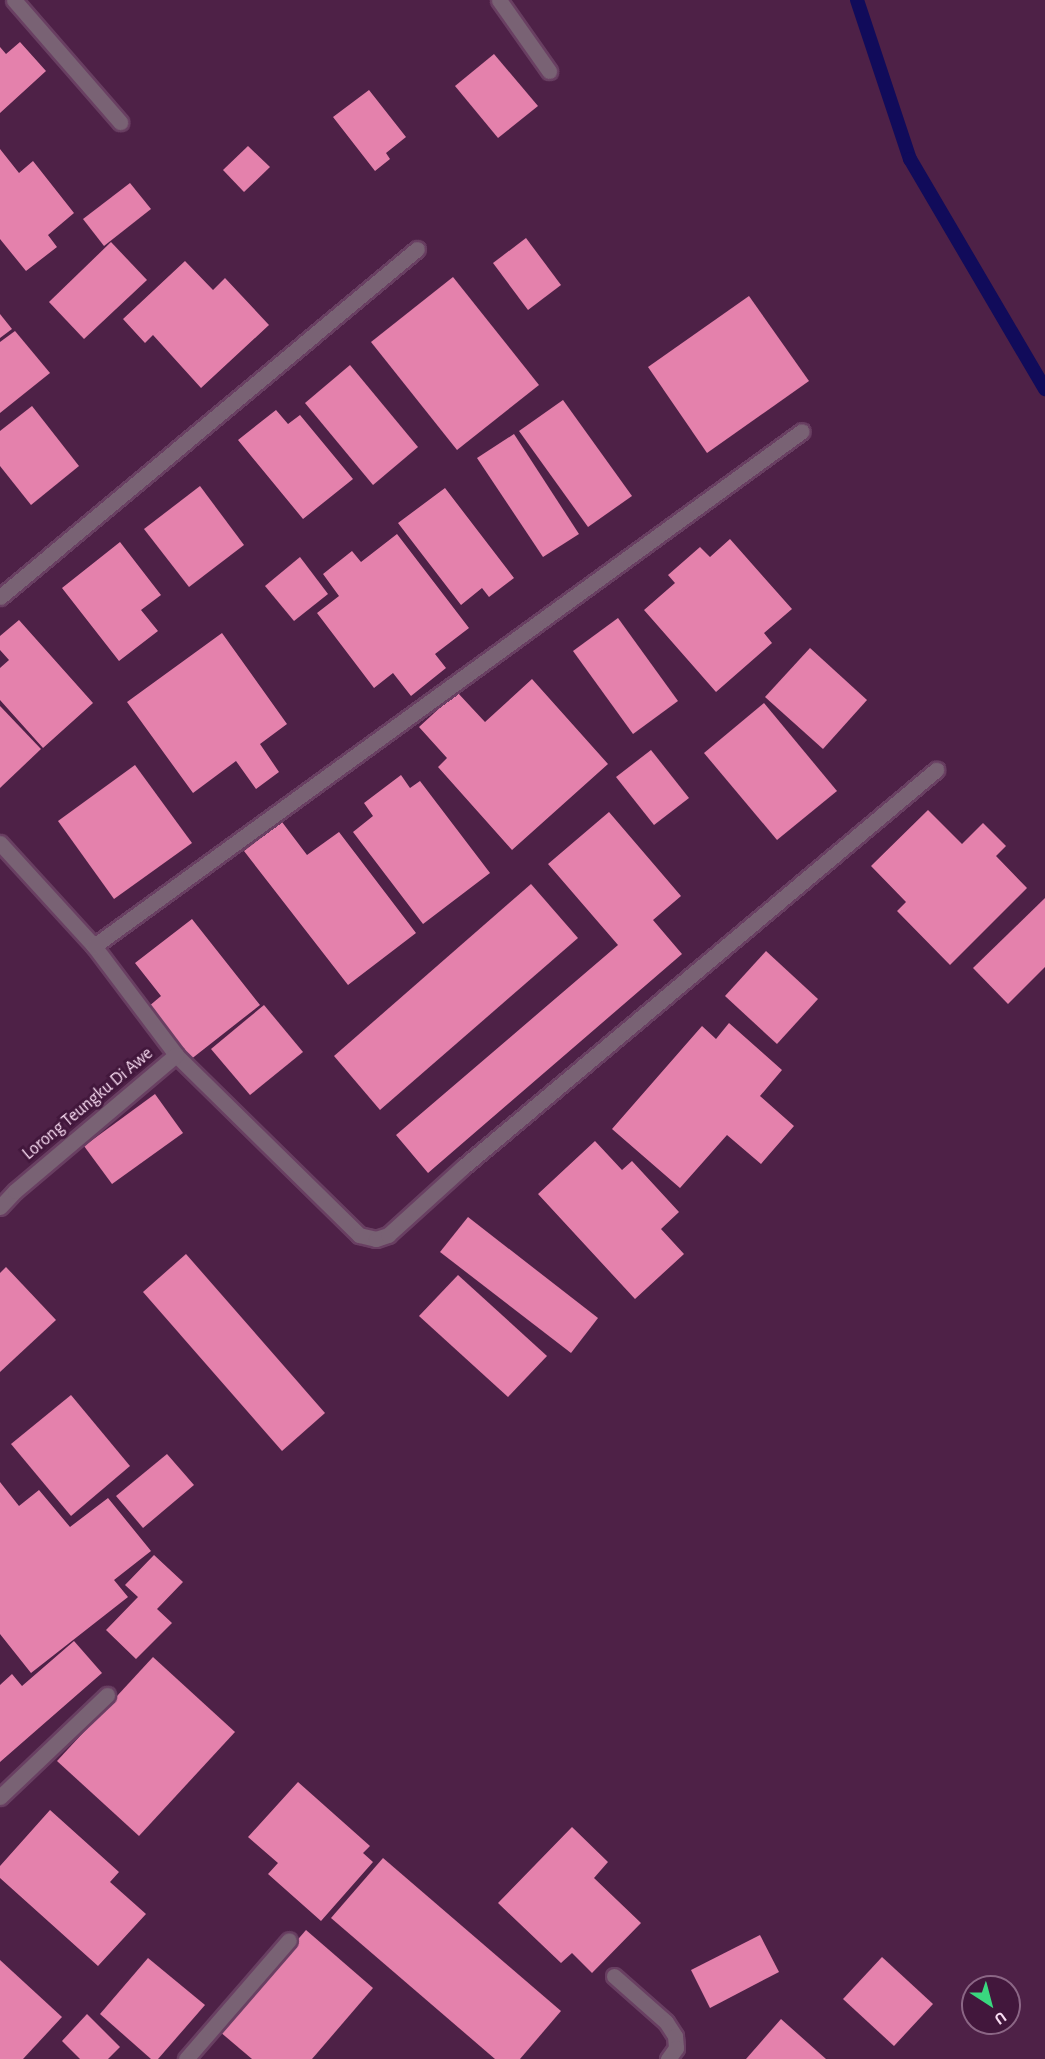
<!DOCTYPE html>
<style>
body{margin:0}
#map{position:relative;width:1045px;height:2059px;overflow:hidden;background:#4e2147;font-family:"Alegreya Sans",sans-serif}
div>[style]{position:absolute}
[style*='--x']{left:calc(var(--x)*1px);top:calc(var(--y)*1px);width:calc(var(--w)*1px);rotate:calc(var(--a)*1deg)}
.stream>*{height:14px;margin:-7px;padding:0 7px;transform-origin:7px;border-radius:7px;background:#110b5a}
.building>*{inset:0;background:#e481ac}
.roads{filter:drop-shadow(2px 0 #693f62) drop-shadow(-2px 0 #693f62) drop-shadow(0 2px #693f62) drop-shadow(0 -2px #693f62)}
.street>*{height:15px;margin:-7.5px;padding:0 7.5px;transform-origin:7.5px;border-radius:7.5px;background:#796274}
span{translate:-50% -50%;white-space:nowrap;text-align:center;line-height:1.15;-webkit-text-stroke:6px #42173c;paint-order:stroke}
.street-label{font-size:18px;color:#f9dcf2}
.north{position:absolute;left:961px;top:1975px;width:60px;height:60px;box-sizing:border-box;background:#42173c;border:2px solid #8b6685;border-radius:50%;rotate:144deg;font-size:16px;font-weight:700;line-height:24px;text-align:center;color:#f9dcf2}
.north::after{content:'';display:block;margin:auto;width:21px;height:27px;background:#3ad77f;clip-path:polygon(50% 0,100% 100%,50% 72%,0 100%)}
</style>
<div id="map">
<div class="stream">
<i style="--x:857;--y:0;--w:168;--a:71.6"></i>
<i style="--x:910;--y:159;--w:267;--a:59.6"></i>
</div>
<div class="building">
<i style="clip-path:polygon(20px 42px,46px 71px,0 113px,0 47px,6px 54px)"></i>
<i style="clip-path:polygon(494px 54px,538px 106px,498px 138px,455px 86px)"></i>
<i style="clip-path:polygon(369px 90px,406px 137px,386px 153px,390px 159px,375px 171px,333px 117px)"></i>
<i style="clip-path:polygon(248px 146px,270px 167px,244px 192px,223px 170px)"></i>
<i style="clip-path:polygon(0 149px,19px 173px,33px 161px,74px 213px,48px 235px,57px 247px,26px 271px,0 239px)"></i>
<i style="clip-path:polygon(130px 183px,151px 209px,104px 246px,83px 219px)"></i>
<i style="clip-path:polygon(526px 238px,561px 285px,528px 310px,493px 263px)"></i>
<i style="clip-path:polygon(111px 242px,147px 280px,84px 339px,49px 302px)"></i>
<i style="clip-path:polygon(185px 261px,213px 290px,225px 278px,269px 325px,201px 388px,153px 335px,145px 343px,123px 319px)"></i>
<i style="clip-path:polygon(453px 277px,539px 385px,457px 450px,371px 342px)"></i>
<i style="clip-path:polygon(749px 296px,809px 381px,707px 453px,648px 367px)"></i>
<i style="clip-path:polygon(0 314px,12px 329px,0 338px)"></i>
<i style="clip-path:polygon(15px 331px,50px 373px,0 413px,0 342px)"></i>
<i style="clip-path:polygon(350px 365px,418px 447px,373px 485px,305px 403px)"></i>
<i style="clip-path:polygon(563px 400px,632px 496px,588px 527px,519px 431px)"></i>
<i style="clip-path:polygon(32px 406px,79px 466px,31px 505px,0 466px,0 431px)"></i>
<i style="clip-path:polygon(276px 410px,288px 424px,300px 415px,353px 479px,303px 519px,238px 440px)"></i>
<i style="clip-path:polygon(514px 434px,579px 534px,543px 557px,477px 458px)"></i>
<i style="clip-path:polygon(200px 486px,244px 545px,189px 587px,144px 529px)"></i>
<i style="clip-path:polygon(445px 488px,514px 578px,489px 597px,482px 588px,461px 605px,398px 523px)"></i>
<i style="clip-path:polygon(397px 534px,469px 628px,435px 654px,446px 668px,411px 696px,393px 673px,374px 688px,317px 613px,339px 596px,323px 574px,352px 551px,361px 562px)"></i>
<i style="clip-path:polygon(730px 539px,792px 609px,764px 633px,772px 643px,716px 692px,644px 610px,675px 583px,668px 575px,700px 547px,710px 557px)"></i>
<i style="clip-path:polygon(120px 542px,161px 595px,141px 610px,158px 631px,119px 661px,62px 588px)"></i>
<i style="clip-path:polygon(300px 557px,328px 594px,294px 621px,265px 586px)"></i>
<i style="clip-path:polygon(618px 618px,678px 701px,633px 734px,573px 651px)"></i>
<i style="clip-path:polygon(19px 620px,93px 703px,43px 748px,0 700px,0 668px,9px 660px,0 650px,0 636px)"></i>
<i style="clip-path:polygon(222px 633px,287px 724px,260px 744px,279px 772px,256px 789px,236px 761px,193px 793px,127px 702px)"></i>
<i style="clip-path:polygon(810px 648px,867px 700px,823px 749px,765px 697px)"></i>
<i style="clip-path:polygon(532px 679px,608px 764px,512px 850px,438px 767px,447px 758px,419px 727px,457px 692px,485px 722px)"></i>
<i style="clip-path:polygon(764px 703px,837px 791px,777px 840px,704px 753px)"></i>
<i style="clip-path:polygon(0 706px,41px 749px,0 788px)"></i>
<i style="clip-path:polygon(651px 750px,689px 798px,654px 825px,616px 777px)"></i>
<i style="clip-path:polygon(135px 765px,192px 843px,114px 899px,58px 821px)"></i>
<i style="clip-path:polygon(401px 775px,410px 788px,420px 781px,490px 873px,423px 924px,353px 832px,373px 816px,364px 803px)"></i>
<i style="clip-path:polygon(928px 810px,962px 844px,983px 823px,1006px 846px,996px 856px,1027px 888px,950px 965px,897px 911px,906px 902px,871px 866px)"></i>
<i style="clip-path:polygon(609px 812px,681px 896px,653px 920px,682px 954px,428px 1173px,396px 1135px,618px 945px,548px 864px)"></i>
<i style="clip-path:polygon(282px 822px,307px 855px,339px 832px,416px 933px,348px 985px,244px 851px)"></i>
<i style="clip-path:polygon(531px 884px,578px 938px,380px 1110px,334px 1056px)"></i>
<i style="clip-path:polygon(1045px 898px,1045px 967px,1008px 1004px,973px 968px)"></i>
<i style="clip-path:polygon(192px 919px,260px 1005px,190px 1060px,148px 1007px,161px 996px,135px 963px)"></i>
<i style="clip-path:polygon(766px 951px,818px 999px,777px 1044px,725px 996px)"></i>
<i style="clip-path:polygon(264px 1005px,303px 1052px,250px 1095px,211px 1049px)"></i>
<i style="clip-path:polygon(729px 1023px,782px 1070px,760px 1096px,794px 1126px,761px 1164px,727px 1135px,680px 1188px,612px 1129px,702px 1026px,716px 1039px)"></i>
<i style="clip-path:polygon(155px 1094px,183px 1133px,112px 1184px,84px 1146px)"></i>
<i style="clip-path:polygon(595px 1141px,622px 1170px,632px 1161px,679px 1212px,661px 1229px,684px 1254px,635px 1299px,538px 1194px)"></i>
<i style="clip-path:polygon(468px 1217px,598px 1318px,571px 1353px,440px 1252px)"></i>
<i style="clip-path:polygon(186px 1254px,325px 1413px,282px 1451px,143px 1292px)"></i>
<i style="clip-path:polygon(6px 1267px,56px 1320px,0 1372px,0 1273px)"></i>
<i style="clip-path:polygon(458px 1275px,547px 1356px,508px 1397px,419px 1316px)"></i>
<i style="clip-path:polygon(71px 1395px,130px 1466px,71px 1516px,11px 1444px)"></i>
<i style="clip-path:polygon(167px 1454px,194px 1485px,143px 1528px,116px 1496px)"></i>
<i style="clip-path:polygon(0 1482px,19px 1506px,39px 1490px,70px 1527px,108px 1498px,151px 1551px,114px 1580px,128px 1597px,31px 1673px,0 1634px)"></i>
<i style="clip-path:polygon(154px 1555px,183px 1582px,157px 1609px,172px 1623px,136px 1659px,106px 1630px,138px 1597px,125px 1585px)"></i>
<i style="clip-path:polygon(74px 1641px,102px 1673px,0 1762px,0 1685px,12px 1674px,22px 1686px)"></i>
<i style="clip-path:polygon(153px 1657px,235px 1732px,139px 1836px,57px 1761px)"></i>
<i style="clip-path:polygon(298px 1782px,370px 1846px,363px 1853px,373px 1862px,321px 1921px,268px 1874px,278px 1863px,248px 1837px)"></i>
<i style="clip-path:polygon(50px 1810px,119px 1872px,110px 1882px,146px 1914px,98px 1966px,0 1878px,0 1866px)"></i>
<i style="clip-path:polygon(572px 1827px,608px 1862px,594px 1878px,641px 1923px,592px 1973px,572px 1953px,561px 1963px,498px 1903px)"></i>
<i style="clip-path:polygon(383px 1858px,561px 2011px,520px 2059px,495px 2059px,331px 1918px)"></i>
<i style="clip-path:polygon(306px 1930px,373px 1988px,312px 2059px,252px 2059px,219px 2031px)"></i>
<i style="clip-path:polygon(760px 1935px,779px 1972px,710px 2008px,691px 1970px)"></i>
<i style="clip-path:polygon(882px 1957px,933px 2004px,894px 2046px,843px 1999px)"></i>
<i style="clip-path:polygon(148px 1958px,205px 2005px,158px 2059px,151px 2059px,100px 2014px)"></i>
<i style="clip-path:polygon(0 1960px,62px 2017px,23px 2059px,0 2059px)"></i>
<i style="clip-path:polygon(87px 2014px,120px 2047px,108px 2059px,80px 2059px,62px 2041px)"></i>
<i style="clip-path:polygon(781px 2019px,826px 2059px,746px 2059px)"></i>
</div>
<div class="roads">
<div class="street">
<i style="--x:14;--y:0;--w:162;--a:49"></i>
<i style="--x:499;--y:0;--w:87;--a:54.8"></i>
<i style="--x:0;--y:597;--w:543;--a:-39.85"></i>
<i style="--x:0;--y:843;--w:139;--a:47.6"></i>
<i style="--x:94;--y:946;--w:136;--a:53"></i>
<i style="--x:176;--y:1055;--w:257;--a:44.5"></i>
<i style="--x:359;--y:1235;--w:17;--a:13"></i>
<i style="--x:376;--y:1239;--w:13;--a:-18"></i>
<i style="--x:388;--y:1235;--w:101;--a:-42.2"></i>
<i style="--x:463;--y:1167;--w:618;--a:-40.01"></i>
<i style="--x:94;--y:946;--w:875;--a:-36.03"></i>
<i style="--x:0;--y:1207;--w:22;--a:-47"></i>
<i style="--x:15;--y:1191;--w:211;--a:-40.2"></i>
<i style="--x:0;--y:1797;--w:148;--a:-43.6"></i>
<i style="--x:614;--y:1976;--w:69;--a:41.5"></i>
<i style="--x:666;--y:2022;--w:17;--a:57"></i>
<i style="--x:675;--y:2036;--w:12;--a:85"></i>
<i style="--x:676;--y:2048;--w:14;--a:126"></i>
<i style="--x:186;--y:2059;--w:157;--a:-49.1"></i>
</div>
</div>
<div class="street-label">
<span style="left:88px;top:1104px;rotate:-40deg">Lorong Teungku Di Awe</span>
</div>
<div class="north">U</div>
</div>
